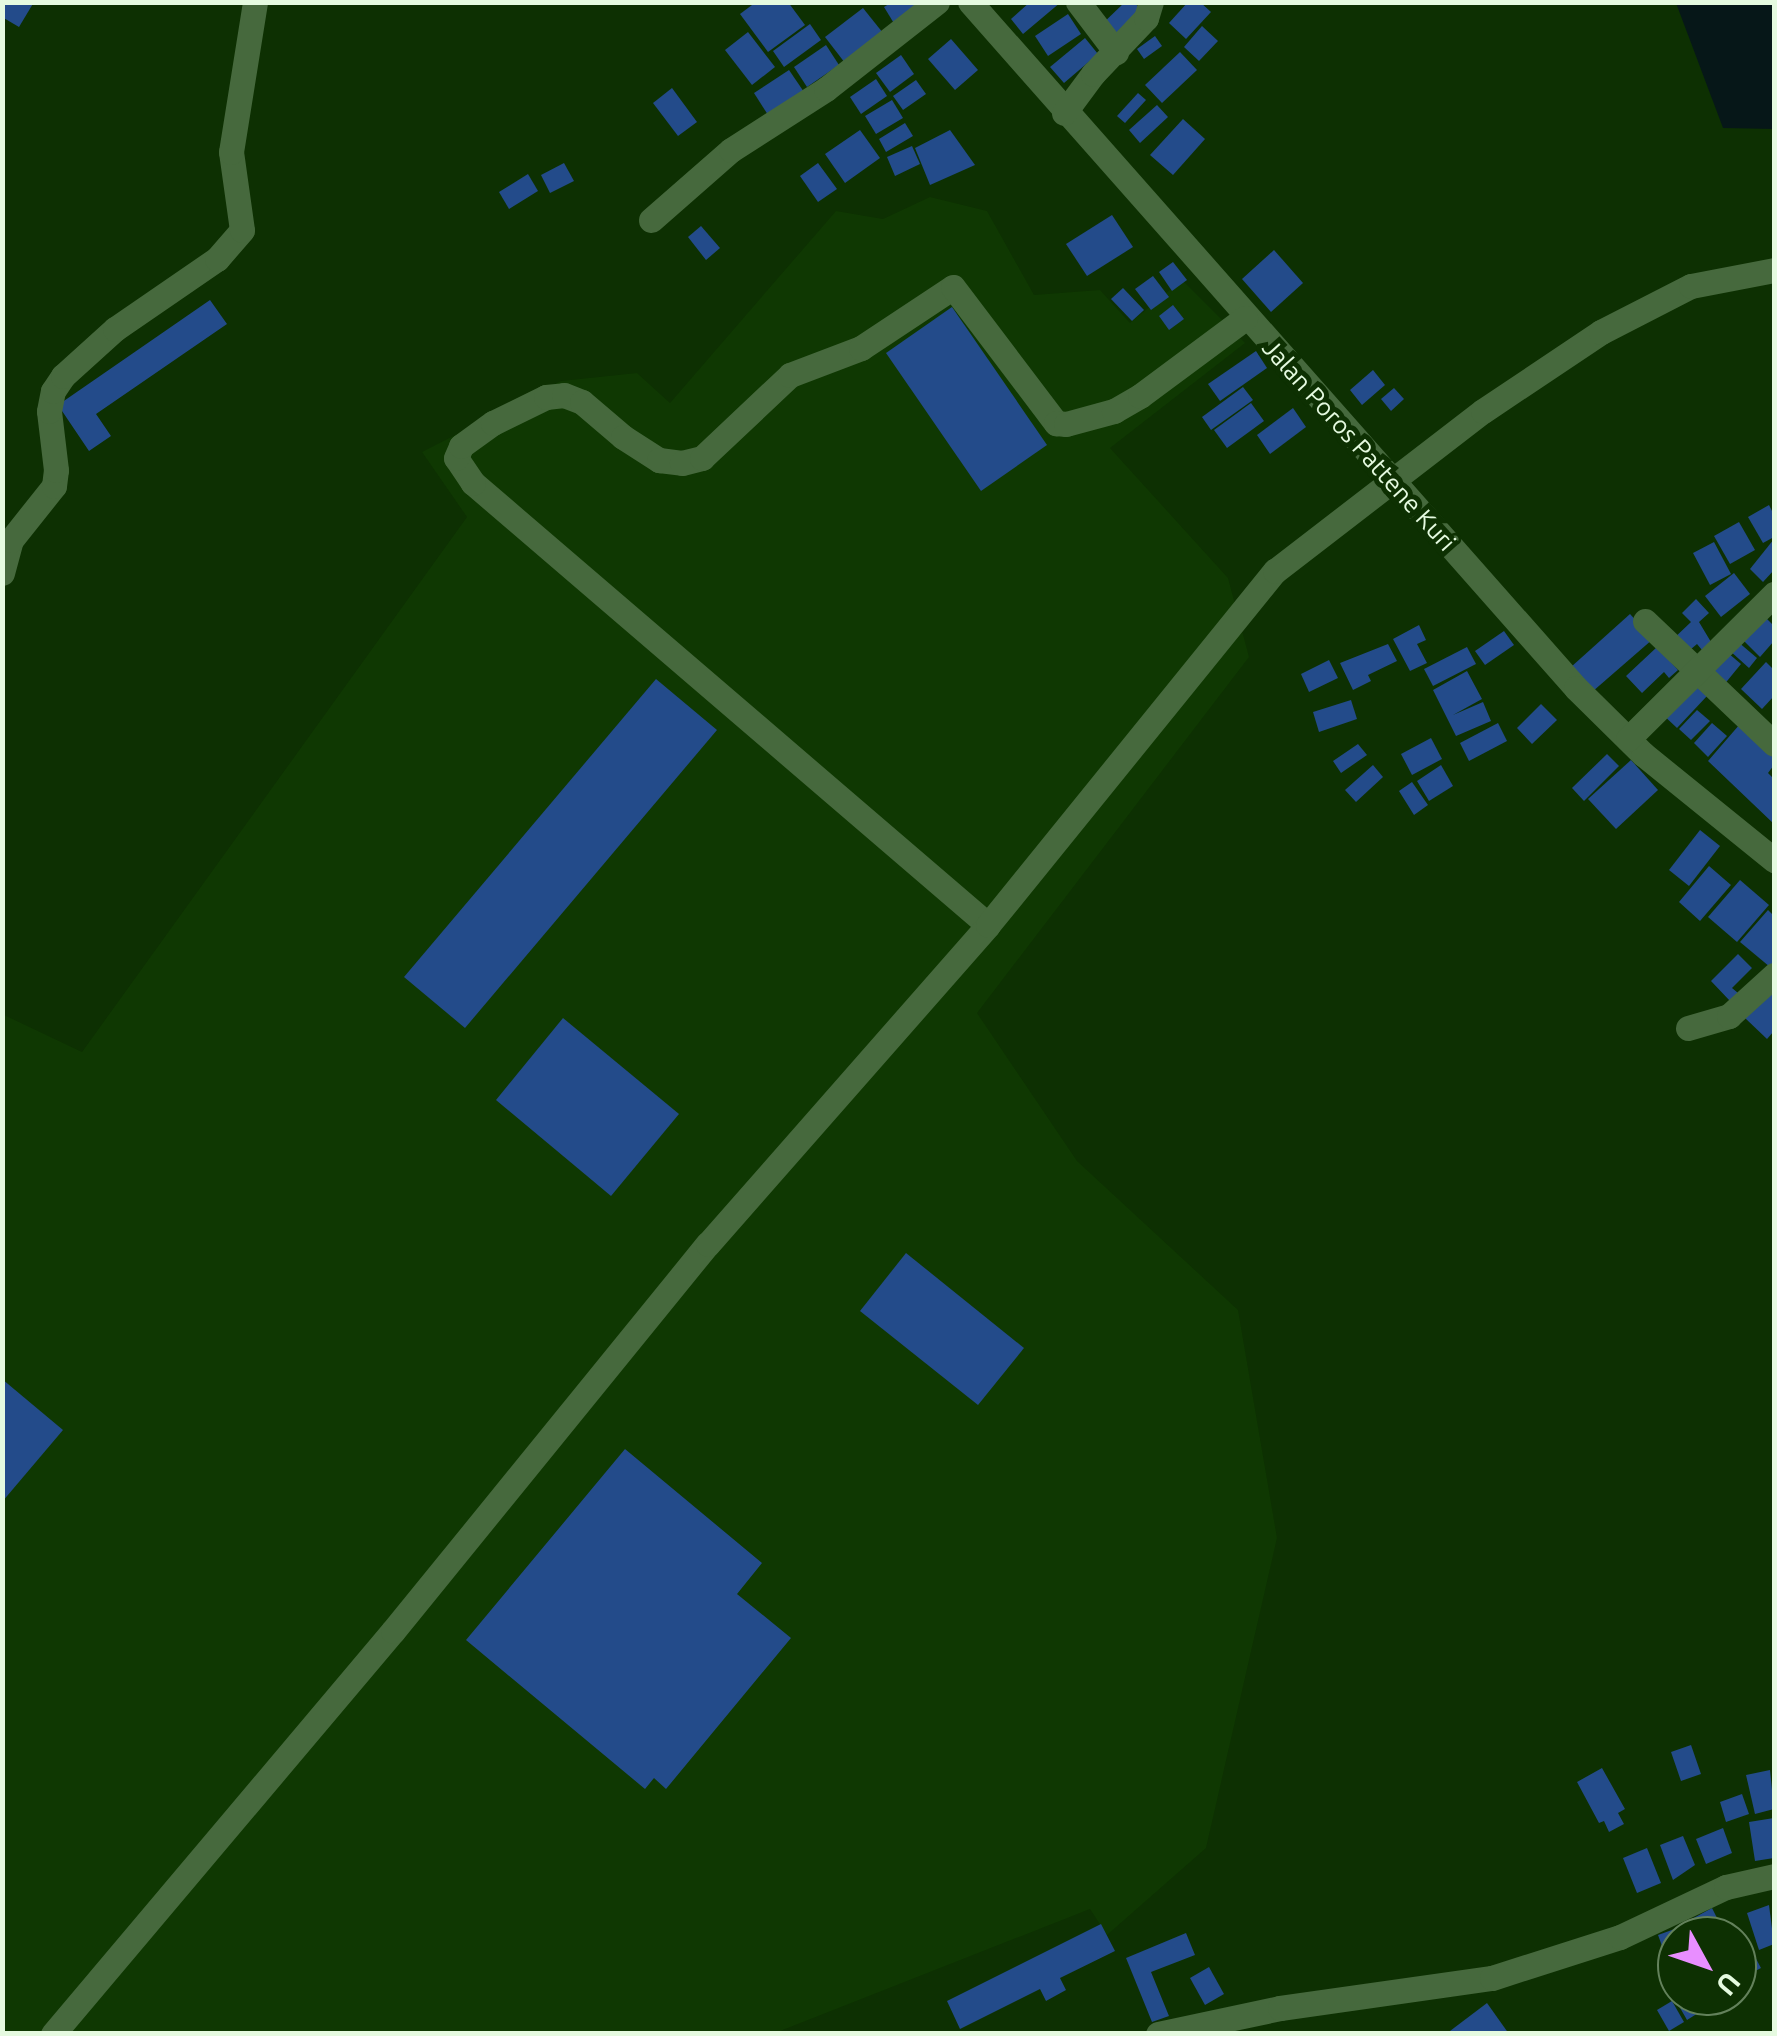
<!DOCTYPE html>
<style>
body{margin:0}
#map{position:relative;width:1777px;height:2036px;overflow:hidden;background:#0d3002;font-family:Ubuntu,sans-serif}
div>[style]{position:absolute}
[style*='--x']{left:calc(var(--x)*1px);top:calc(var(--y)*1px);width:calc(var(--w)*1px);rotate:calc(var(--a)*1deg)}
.built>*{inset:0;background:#0f3802}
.water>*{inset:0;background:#061718}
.building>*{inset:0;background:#234b8a}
.minor>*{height:25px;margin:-12.5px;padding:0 12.5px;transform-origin:12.5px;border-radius:12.5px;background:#46693d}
span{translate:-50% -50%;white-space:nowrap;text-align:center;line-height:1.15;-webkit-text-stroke:10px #0d3002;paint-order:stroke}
.street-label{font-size:25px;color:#e5fae0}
.frame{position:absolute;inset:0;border:5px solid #e5fae0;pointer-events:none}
.north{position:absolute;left:1657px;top:1916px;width:100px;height:100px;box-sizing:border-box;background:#0d3002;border:2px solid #63815b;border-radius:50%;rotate:130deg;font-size:28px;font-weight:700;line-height:40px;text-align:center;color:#e5fae0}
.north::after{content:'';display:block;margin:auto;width:35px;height:45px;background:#e88eff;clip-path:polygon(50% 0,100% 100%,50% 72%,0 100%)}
</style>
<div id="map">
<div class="built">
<i style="clip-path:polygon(930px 197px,987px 211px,1034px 295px,1100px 290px,1130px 323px,1182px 280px,1245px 343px,1110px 448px,1228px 578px,1249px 657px,977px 1013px,1077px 1161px,1238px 1310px,1277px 1538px,1206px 1848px,1107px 1935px,1090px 1909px,775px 2033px,3px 2033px,2px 1014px,82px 1052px,467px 517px,422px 452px,561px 381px,637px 373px,670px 403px,836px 211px,883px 219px)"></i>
</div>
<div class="water">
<i style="clip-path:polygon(1676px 3px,1774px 3px,1774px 129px,1723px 128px)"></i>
</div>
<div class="building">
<i style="clip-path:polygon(4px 2px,34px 2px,19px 27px,2px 17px)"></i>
<i style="clip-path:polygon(756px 2px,788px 2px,805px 25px,768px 52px,740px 14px)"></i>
<i style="clip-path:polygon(892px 2px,923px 2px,895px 25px,884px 7px)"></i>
<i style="clip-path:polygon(1030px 2px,1061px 2px,1023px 34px,1011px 19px)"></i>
<i style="clip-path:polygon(1125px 2px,1134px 2px,1141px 10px,1110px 40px,1098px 28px)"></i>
<i style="clip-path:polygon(1188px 2px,1200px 2px,1211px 12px,1186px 39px,1169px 23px)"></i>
<i style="clip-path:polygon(863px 8px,883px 33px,845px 63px,825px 37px)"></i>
<i style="clip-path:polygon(1068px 14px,1081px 34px,1048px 56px,1035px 36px)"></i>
<i style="clip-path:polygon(810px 24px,821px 40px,784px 67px,773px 51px)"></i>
<i style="clip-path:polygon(1202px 26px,1218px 41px,1199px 61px,1184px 47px)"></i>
<i style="clip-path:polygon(748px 32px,775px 67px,752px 85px,725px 50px)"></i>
<i style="clip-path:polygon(1155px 36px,1162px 46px,1144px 59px,1137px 49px)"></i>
<i style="clip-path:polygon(1085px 38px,1098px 54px,1064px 83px,1050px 67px)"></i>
<i style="clip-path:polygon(951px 39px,978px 70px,955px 90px,928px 59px)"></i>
<i style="clip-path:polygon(826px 45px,839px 65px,807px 87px,794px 67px)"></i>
<i style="clip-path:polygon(1180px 52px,1197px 70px,1162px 103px,1145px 85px)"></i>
<i style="clip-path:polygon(901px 55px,914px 74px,890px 92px,876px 73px)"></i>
<i style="clip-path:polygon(789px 70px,804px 92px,768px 115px,754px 93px)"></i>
<i style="clip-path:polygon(876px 79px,887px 96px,861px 114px,850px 97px)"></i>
<i style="clip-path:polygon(916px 80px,926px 94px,903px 110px,893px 96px)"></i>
<i style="clip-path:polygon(672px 88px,697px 122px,678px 136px,653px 103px)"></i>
<i style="clip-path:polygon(1138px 93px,1146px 100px,1125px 123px,1117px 116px)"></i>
<i style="clip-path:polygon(892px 100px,903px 118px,876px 134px,865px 116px)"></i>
<i style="clip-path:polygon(1157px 105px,1168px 117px,1140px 143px,1129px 130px)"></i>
<i style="clip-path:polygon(1183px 119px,1205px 139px,1173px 175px,1150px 155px)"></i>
<i style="clip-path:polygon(905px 123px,913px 136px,886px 152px,879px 139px)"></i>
<i style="clip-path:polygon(860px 130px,880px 158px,845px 183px,825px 154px)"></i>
<i style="clip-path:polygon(950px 130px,975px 165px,930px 185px,915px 148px)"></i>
<i style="clip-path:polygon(912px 146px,920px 164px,895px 176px,887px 157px)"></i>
<i style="clip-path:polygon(564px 163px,574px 181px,550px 193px,541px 175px)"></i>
<i style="clip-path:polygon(818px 163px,837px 189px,818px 202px,800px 176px)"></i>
<i style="clip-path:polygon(528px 174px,538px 191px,509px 209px,499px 192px)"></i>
<i style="clip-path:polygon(1112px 215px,1133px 247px,1087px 276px,1066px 244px)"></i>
<i style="clip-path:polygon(701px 226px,720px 248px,706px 260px,688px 237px)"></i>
<i style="clip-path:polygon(1274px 250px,1303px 283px,1271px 312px,1242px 279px)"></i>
<i style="clip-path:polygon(1173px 262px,1187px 280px,1172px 291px,1159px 272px)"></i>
<i style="clip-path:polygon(1153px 276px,1169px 297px,1151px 310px,1135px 289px)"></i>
<i style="clip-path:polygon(1123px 288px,1144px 310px,1132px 321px,1111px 299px)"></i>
<i style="clip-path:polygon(210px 300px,227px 324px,96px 414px,111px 436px,89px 451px,58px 405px)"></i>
<i style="clip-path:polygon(1173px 305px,1184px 319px,1169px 330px,1159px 316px)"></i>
<i style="clip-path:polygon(952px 307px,1047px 445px,981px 491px,886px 353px)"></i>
<i style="clip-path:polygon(1256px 351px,1267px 368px,1220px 401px,1208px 384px)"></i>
<i style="clip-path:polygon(1373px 370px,1385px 385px,1362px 405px,1350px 390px)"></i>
<i style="clip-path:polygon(1243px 387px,1253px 400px,1211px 430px,1202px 417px)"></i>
<i style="clip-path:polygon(1394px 388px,1404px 399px,1391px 411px,1381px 399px)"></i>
<i style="clip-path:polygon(1251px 403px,1264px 421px,1227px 448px,1214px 430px)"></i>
<i style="clip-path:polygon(1293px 408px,1306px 427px,1270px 454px,1257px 435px)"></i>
<i style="clip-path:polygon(1769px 505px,1774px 515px,1774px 537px,1763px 543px,1748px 517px)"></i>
<i style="clip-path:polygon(1739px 522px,1755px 550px,1730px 564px,1714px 536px)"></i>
<i style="clip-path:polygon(1774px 539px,1774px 570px,1763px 582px,1750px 569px)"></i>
<i style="clip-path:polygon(1714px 542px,1731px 574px,1710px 585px,1693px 553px)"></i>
<i style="clip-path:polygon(1734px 573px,1750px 594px,1721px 617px,1705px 596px)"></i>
<i style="clip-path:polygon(1696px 599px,1709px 613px,1699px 622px,1711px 642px,1702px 650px,1697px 644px,1684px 655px,1671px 641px,1691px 622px,1682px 613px)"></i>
<i style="clip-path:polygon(1630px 614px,1653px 639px,1592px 692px,1571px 667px)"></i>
<i style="clip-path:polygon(1762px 614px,1774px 626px,1774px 641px,1760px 657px,1740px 637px)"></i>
<i style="clip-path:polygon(1419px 625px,1426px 640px,1417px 644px,1427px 663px,1410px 671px,1393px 639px)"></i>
<i style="clip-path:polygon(1504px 631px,1514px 645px,1485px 665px,1475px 651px)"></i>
<i style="clip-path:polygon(1737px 641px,1757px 658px,1749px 668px,1729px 650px)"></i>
<i style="clip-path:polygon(1388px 644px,1397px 661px,1368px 675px,1371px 681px,1353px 690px,1340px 663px)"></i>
<i style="clip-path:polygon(1467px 647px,1476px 664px,1433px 686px,1424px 669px)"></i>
<i style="clip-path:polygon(1657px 647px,1678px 670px,1669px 678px,1664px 672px,1642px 693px,1626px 676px)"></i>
<i style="clip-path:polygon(1728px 653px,1741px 664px,1723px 686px,1710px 675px)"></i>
<i style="clip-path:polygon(1329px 660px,1338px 678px,1309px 692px,1301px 674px)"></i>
<i style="clip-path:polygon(1766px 662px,1774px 670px,1774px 696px,1762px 709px,1741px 689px)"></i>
<i style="clip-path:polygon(1467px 671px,1482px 699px,1453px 715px,1483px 702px,1491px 721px,1456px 736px,1433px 690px)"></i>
<i style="clip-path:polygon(656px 679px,717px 730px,465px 1028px,404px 977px)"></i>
<i style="clip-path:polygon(1690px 679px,1707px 696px,1677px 728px,1659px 711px)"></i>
<i style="clip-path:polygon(1351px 700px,1357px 719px,1319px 732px,1313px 712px)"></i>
<i style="clip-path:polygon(1541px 704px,1557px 720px,1532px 744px,1517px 728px)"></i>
<i style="clip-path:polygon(1697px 710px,1710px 721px,1691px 740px,1679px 729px)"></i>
<i style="clip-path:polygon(1498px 723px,1507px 741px,1469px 761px,1460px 743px)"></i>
<i style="clip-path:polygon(1712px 723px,1727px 736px,1708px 757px,1694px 743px)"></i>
<i style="clip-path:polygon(1740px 724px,1774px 753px,1774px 765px,1768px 773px,1774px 779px,1774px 824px,1708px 761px)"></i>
<i style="clip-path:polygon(1431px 738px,1442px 759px,1412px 775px,1401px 754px)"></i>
<i style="clip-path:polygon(1358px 744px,1367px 755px,1341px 773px,1333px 761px)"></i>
<i style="clip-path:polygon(1607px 754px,1619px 766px,1584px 801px,1572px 788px)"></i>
<i style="clip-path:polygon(1631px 760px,1658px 790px,1616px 829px,1588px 799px)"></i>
<i style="clip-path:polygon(1373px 765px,1383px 777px,1356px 802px,1345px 790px)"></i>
<i style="clip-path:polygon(1441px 765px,1453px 786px,1429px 801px,1417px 781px)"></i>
<i style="clip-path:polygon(1412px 782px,1428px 805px,1414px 815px,1399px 791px)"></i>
<i style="clip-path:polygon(1700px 830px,1720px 846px,1689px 886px,1669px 870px)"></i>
<i style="clip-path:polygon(1709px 866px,1731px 885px,1700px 921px,1679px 902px)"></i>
<i style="clip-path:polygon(1740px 880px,1769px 905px,1737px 942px,1708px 917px)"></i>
<i style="clip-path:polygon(1768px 910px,1774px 916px,1774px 962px,1770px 967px,1740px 942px)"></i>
<i style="clip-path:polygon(1738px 954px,1752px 968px,1732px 988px,1738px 993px,1730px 1001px,1711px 981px)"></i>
<i style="clip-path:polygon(1774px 985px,1774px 1031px,1767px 1039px,1745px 1018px)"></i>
<i style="clip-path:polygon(563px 1018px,679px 1114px,611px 1196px,496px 1100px)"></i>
<i style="clip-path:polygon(906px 1253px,1024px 1348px,978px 1405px,860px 1311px)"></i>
<i style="clip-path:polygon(2px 1379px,63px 1430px,2px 1502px)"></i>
<i style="clip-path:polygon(625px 1449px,762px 1563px,737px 1594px,791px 1638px,666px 1789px,654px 1778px,645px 1789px,466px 1640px)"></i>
<i style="clip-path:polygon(1691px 1745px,1701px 1774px,1681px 1781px,1671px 1752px)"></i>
<i style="clip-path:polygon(1602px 1768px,1625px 1809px,1618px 1813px,1624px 1824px,1609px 1832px,1604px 1821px,1599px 1823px,1577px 1782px)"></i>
<i style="clip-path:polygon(1770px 1770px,1774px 1809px,1755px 1814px,1746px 1775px)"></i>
<i style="clip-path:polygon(1742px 1794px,1749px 1814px,1726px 1822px,1720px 1802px)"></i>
<i style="clip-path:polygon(1774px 1818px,1774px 1858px,1755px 1861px,1749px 1822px)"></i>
<i style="clip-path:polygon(1723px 1828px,1732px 1853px,1706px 1864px,1696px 1839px)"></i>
<i style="clip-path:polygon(1683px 1836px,1695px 1865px,1673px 1880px,1660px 1845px)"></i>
<i style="clip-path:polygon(1647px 1848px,1661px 1883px,1637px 1893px,1623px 1858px)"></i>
<i style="clip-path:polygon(1769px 1905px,1774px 1944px,1759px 1950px,1747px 1913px)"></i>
<i style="clip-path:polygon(1712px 1908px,1726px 1936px,1698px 1936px,1690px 1920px)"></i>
<i style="clip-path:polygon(1101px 1924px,1115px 1951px,1060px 1978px,1066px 1990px,1046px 2001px,1040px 1989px,960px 2029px,947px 2001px)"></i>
<i style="clip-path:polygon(1683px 1926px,1686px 1936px,1677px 1936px,1677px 1962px,1669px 1965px,1658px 1935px)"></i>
<i style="clip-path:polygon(1186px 1933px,1195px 1955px,1151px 1972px,1169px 2016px,1152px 2022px,1126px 1958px)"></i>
<i style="clip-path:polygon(1745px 1938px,1761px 1968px,1740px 1979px,1737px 1942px)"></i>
<i style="clip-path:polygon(1209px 1967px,1224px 1994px,1205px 2005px,1190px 1978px)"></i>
<i style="clip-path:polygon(1677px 1980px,1677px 1996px,1712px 1996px,1699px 2004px,1703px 2010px,1687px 2020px,1667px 1985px)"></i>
<i style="clip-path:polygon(1672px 2001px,1684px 2022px,1669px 2031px,1657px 2010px)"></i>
<i style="clip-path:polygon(1487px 2003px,1509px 2034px,1446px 2034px)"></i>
</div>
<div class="minor">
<i style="--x:970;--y:2;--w:915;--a:48.54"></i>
<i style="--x:1576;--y:688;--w:94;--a:44.6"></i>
<i style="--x:1643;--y:754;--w:169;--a:39"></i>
<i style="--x:1078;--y:2;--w:63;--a:52.8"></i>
<i style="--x:1064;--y:113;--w:49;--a:-53.4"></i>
<i style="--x:1093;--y:74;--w:77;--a:-46.6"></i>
<i style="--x:1146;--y:18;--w:17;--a:-73"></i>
<i style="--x:651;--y:220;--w:106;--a:-41.2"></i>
<i style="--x:731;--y:150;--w:113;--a:-32.7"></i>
<i style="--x:826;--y:89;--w:141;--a:-38.1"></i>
<i style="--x:2;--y:573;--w:34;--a:-75"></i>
<i style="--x:11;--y:540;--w:69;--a:-51.5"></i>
<i style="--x:54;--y:486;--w:16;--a:-83"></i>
<i style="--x:56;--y:470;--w:59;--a:-96.8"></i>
<i style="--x:49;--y:411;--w:20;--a:-79"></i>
<i style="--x:53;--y:391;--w:18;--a:-56"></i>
<i style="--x:63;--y:376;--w:70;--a:-42.1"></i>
<i style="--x:115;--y:329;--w:124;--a:-34.5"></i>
<i style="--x:217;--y:259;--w:38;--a:-49"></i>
<i style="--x:242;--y:230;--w:79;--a:-98"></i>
<i style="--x:231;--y:152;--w:152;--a:-80.9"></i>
<i style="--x:1645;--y:621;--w:178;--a:43.6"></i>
<i style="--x:1628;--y:739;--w:206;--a:-44.8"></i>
<i style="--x:988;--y:925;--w:679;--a:-139.36"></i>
<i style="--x:473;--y:483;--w:30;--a:-124"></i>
<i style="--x:456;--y:458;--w:13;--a:-67"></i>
<i style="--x:461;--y:446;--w:39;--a:-36"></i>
<i style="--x:493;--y:423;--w:59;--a:-26.1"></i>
<i style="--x:546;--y:397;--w:18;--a:-6"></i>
<i style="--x:564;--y:395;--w:19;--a:21"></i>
<i style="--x:582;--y:402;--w:54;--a:40.5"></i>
<i style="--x:623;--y:437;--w:43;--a:32.6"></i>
<i style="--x:659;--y:460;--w:23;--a:7"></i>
<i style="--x:682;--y:463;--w:21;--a:-14"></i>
<i style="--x:702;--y:458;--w:121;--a:-43.3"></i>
<i style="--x:790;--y:375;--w:76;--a:-20.8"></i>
<i style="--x:861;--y:348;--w:110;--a:-33.5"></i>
<i style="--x:953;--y:287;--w:171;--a:52.9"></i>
<i style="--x:1056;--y:423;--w:10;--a:6"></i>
<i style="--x:1066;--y:424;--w:50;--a:-15.2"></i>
<i style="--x:1114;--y:411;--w:30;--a:-30"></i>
<i style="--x:1140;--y:396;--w:131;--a:-36.6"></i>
<i style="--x:1688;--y:1028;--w:43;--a:-16.3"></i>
<i style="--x:1729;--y:1016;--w:61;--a:-42.3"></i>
<i style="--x:53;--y:2034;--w:527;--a:-49.85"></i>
<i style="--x:393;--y:1631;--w:499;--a:-50.9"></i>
<i style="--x:708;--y:1244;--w:424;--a:-48.7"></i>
<i style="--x:988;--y:925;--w:456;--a:-51"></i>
<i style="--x:1275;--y:571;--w:262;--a:-37.6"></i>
<i style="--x:1483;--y:411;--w:142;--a:-33.8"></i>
<i style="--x:1601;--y:332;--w:101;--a:-27.1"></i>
<i style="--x:1691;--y:286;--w:85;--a:-10.9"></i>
<i style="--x:1158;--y:2034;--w:125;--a:-12"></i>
<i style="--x:1280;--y:2008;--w:214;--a:-8.1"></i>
<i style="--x:1492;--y:1978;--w:134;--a:-17.8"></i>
<i style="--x:1620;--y:1937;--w:117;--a:-25.3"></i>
<i style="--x:1726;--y:1887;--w:49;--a:-12.9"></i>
</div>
<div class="street-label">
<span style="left:1359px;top:445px;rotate:48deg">Jalan Poros Pattene Kuri</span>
</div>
<div class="frame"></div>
<div class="north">U</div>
</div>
